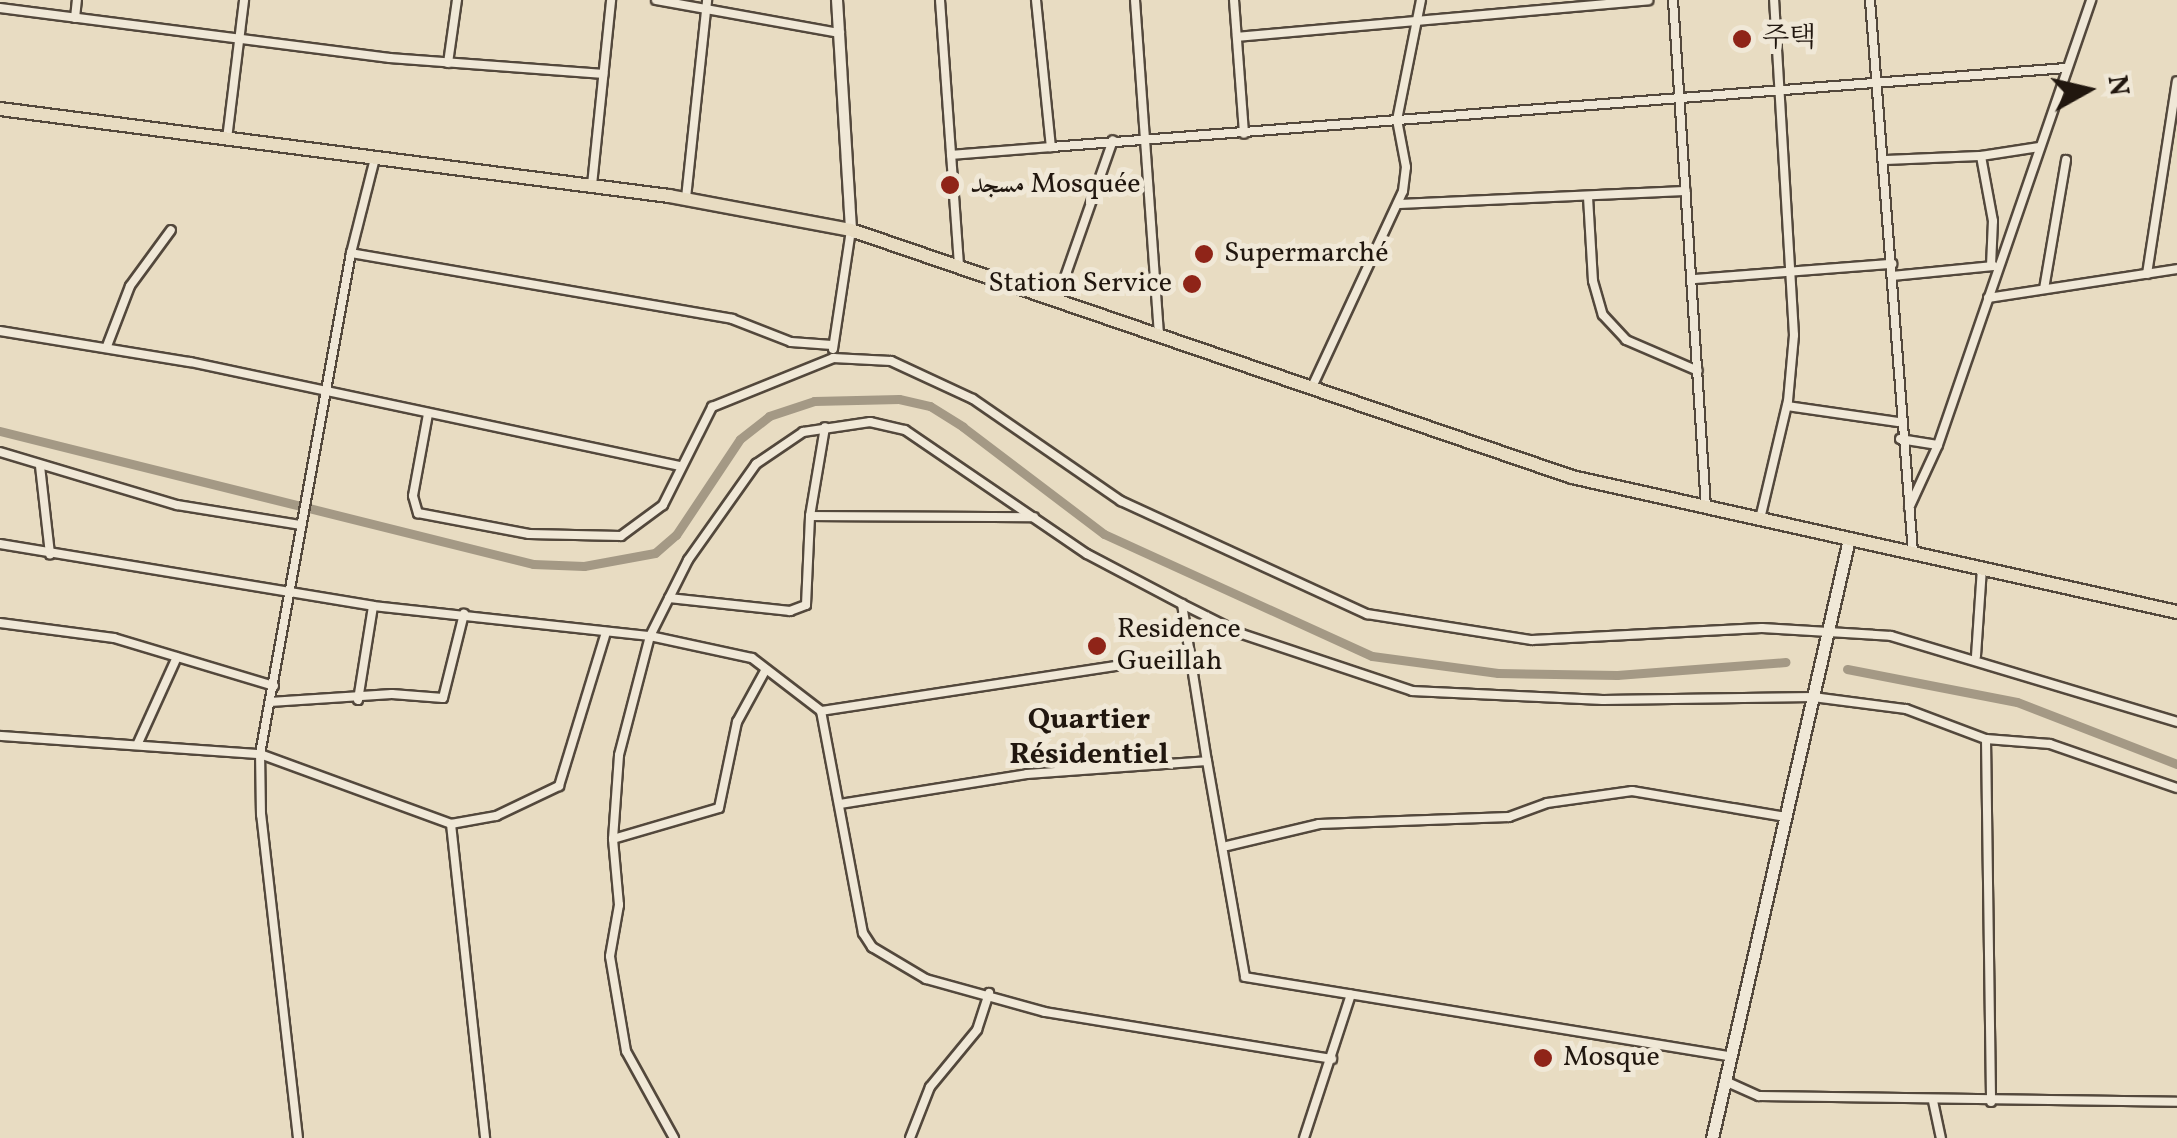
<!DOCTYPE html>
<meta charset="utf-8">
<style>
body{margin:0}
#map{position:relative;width:2177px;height:1138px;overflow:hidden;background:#e8dcc2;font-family:Vollkorn,Amiri,"Noto Serif KR",serif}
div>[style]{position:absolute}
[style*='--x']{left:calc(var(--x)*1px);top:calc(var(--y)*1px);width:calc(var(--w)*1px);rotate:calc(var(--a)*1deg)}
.canal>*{height:9px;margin:-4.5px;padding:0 4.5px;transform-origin:4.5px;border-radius:4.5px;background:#a49985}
.roads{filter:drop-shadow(2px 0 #53483c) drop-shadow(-2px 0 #53483c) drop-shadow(0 2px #53483c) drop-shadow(0 -2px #53483c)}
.minor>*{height:8px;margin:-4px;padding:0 4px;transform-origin:4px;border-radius:4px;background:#f0e8d7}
.tertiary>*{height:10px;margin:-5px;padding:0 5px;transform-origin:5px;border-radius:5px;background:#f0e8d7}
.secondary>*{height:11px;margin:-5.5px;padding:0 5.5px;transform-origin:5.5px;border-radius:5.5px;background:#f0e8d7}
.trunk>*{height:12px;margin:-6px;padding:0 6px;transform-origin:6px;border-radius:6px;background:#e8dcc2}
.dots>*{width:28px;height:28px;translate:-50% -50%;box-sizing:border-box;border:5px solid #f0e8d7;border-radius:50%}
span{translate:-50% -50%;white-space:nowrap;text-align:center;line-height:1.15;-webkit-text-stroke:10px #f0e8d7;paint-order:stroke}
.poi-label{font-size:28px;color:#21170f}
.left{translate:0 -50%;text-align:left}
.right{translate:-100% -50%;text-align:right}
.neighbourhood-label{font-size:30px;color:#21170f;font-weight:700}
.north{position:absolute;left:2037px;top:40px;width:100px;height:100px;-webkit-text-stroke:8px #f0e8d7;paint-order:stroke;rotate:82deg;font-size:28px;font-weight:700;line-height:40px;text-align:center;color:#21170f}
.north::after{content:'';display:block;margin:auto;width:35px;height:45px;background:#21170f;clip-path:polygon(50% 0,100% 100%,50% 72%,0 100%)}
</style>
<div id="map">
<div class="canal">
<i style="--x:0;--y:431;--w:549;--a:14.01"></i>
<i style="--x:533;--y:564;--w:51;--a:2.2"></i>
<i style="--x:584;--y:566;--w:72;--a:-10.4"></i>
<i style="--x:655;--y:553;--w:28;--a:-41"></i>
<i style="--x:676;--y:535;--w:115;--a:-56.3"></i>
<i style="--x:740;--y:439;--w:37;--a:-38"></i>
<i style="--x:769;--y:416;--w:47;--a:-18.4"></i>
<i style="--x:814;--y:401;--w:85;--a:-1.3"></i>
<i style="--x:899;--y:399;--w:32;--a:13"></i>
<i style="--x:930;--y:406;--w:39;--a:32"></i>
<i style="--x:963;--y:427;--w:177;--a:37.2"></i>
<i style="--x:1104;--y:534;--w:294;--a:24.5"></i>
<i style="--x:1372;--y:656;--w:127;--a:7.7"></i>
<i style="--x:1498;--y:673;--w:119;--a:1"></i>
<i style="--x:1617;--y:675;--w:169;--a:-4.4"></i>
<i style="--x:1847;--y:669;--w:173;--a:11"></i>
<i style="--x:2017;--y:702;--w:172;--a:21.2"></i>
</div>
<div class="roads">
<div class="minor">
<i style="--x:656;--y:0;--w:187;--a:10.2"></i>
<i style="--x:940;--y:0;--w:264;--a:85.9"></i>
<i style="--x:1036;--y:0;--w:148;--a:84.2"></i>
<i style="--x:1051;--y:147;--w:1017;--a:-4.45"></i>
<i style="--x:1135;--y:0;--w:333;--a:85.9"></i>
<i style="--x:1234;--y:0;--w:134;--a:85.7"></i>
<i style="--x:1673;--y:0;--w:509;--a:86.28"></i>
<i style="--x:1870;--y:0;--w:554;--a:85.55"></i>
<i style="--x:0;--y:8;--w:393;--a:7.3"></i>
<i style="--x:390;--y:58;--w:214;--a:4.3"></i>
<i style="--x:75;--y:18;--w:18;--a:-84"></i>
<i style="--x:1237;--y:37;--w:413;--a:-5.1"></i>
<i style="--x:448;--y:63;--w:64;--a:-81.9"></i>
<i style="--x:227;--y:139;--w:140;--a:-83"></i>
<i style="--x:951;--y:155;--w:100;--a:-4.6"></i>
<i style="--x:1884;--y:160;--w:97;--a:-2.4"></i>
<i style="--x:592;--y:185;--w:186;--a:-84.1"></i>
<i style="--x:1588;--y:197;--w:84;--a:86.6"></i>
<i style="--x:1593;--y:281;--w:35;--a:74"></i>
<i style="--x:1603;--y:315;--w:34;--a:47"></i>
<i style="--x:1626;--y:340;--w:78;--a:23.3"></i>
<i style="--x:686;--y:198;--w:199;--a:-83.9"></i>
<i style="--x:1398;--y:204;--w:288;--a:-2.6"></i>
<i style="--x:351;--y:253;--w:387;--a:9.8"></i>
<i style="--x:732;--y:319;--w:63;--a:21.3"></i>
<i style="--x:791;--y:342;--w:41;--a:4.2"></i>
<i style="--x:1991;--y:266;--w:45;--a:-87.5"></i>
<i style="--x:1993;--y:221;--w:66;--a:-100.5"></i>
<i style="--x:1981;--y:156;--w:59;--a:-8.8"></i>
<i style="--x:2147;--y:274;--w:195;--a:-81.2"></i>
<i style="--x:1892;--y:276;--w:102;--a:-5.6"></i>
<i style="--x:1695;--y:279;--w:198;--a:-4.4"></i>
<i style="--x:2044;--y:289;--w:131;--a:-80.3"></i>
<i style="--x:1058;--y:297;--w:166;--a:-70.7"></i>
<i style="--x:1988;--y:298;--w:191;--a:-8.7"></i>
<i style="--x:0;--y:331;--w:193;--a:9.3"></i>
<i style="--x:190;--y:362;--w:501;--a:11.98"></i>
<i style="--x:107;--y:346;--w:64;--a:-69"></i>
<i style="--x:130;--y:286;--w:69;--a:-53.8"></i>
<i style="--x:833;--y:349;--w:120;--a:-81.4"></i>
<i style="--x:1312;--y:387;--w:216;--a:-65.1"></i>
<i style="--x:1403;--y:191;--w:24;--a:-83"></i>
<i style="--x:1406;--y:167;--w:48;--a:-100.8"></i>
<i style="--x:1397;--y:120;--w:122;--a:-78.7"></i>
<i style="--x:1787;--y:406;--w:112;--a:8.2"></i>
<i style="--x:428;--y:414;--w:83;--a:100.4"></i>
<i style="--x:413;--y:496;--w:18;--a:74"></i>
<i style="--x:418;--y:513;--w:113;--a:10.7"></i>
<i style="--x:529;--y:534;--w:92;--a:1.2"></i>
<i style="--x:621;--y:536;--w:52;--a:-36.4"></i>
<i style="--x:663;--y:505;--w:110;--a:-63.4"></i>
<i style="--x:712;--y:407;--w:131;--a:-22"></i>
<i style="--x:833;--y:358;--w:58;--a:3"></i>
<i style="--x:891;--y:361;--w:90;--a:24.9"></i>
<i style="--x:973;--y:399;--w:180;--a:34.6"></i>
<i style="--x:1121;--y:501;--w:271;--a:24.7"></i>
<i style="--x:1367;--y:614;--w:167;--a:9"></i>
<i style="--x:1532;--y:640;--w:230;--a:-3"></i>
<i style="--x:1762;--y:628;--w:129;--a:3.5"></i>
<i style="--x:1891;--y:636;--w:299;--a:16.7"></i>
<i style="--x:1900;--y:439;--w:38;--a:9"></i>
<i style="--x:0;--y:452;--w:185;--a:16.7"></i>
<i style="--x:177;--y:505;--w:126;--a:9.2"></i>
<i style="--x:40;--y:466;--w:89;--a:83.5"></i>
<i style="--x:1909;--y:508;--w:69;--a:-65.3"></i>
<i style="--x:1938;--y:445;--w:471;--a:-71"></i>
<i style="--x:810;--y:516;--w:224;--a:0.3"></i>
<i style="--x:1760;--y:519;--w:121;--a:-76.7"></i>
<i style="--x:1788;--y:401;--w:66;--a:-84.8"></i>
<i style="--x:1794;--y:335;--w:336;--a:-93.4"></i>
<i style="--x:0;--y:544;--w:378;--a:9.4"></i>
<i style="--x:373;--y:606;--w:279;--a:6.2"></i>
<i style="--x:650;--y:636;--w:104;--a:12.2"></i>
<i style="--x:752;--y:658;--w:87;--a:37.5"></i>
<i style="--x:821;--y:711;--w:226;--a:79.3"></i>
<i style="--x:863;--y:933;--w:17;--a:57"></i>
<i style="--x:872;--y:947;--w:63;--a:30.7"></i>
<i style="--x:926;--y:979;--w:123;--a:15.5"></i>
<i style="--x:1045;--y:1012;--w:291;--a:9.3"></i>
<i style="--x:669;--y:598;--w:122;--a:6.1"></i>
<i style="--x:790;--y:611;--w:17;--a:-21"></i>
<i style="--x:806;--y:605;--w:89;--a:-87.4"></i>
<i style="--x:810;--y:516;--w:90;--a:-80.4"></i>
<i style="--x:1182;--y:604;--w:159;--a:81"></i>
<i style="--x:0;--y:623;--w:115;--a:7.5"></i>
<i style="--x:114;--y:638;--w:167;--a:16.7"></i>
<i style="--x:1976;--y:656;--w:87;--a:-86.1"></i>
<i style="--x:358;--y:700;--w:95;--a:-80.9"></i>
<i style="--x:270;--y:702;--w:122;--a:-3.8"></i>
<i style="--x:392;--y:694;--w:51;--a:4.5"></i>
<i style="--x:443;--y:698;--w:87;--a:-76"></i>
<i style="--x:821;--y:711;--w:370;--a:-8.7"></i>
<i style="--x:0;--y:736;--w:261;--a:4"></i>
<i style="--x:260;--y:754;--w:203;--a:20.1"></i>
<i style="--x:451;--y:824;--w:46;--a:-10.1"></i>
<i style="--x:496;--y:816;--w:70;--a:-25.5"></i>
<i style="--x:559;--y:786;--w:161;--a:-73"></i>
<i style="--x:1986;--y:739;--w:363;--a:89.2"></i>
<i style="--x:138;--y:743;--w:94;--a:-65.6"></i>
<i style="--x:840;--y:804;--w:189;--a:-9.1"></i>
<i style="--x:1027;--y:774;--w:180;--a:-4.1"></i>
<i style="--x:1207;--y:761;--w:219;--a:80"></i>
<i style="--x:1245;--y:977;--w:493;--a:9.3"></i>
<i style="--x:451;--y:824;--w:316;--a:83.8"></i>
<i style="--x:613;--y:839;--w:110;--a:-16.3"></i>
<i style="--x:719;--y:808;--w:88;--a:-78.2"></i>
<i style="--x:737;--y:722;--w:60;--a:-61.3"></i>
<i style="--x:1227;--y:846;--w:95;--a:-13.4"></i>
<i style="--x:1319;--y:824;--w:190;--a:-2.1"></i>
<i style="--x:1509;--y:817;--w:40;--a:-20.2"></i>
<i style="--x:1547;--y:803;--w:86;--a:-8"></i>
<i style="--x:1632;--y:791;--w:156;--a:9.6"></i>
<i style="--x:1725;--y:1081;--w:37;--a:24"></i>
<i style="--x:1759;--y:1096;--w:418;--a:0.8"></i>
<i style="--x:1933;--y:1101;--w:38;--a:78"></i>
<i style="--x:298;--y:1138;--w:325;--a:-96.5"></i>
<i style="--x:261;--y:815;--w:61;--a:-90.9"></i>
<i style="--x:260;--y:754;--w:509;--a:-79.71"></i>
<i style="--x:351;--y:253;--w:98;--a:-75.8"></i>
<i style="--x:674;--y:1138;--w:99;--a:-118.9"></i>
<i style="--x:626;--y:1051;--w:96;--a:-99.6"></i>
<i style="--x:610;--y:956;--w:52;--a:-80"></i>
<i style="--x:619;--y:905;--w:66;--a:-95.2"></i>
<i style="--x:613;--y:839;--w:84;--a:-85.9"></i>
<i style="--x:619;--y:755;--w:123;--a:-75.4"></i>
<i style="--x:650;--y:636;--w:85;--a:-63.4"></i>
<i style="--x:688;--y:560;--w:118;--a:-54.7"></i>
<i style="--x:756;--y:464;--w:57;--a:-34.2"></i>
<i style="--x:803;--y:432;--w:68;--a:-8.5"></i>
<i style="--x:870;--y:422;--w:36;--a:13"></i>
<i style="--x:905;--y:430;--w:220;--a:34.3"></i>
<i style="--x:1087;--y:554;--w:107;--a:27.8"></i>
<i style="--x:1182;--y:604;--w:67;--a:26.6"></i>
<i style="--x:1242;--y:634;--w:179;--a:18.5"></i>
<i style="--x:1412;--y:691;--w:191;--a:2.7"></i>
<i style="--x:1603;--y:700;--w:210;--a:-0.8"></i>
<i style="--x:1813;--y:697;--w:94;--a:7.4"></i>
<i style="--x:1906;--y:709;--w:85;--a:20.6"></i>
<i style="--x:1986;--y:739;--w:64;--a:4.5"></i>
<i style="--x:2050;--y:744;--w:134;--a:19.1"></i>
<i style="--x:910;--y:1138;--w:55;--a:-68.6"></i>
<i style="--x:930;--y:1087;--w:74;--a:-50.5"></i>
<i style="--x:977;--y:1030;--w:39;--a:-72"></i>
<i style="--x:1304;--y:1138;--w:151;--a:-71.9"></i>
</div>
<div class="tertiary">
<i style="--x:837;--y:0;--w:230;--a:86.5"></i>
</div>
<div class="secondary">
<i style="--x:1712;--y:1138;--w:614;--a:-77.12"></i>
</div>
<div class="trunk">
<i style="--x:0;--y:109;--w:675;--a:7.41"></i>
<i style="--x:669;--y:196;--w:185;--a:10.6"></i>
<i style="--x:851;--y:230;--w:762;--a:18.91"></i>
<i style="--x:1572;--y:477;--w:620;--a:12.58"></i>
</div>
</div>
<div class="dots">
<i style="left:1742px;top:39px;background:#8f2418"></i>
<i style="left:950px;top:185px;background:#8f2418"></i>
<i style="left:1204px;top:254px;background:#8f2418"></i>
<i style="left:1192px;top:284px;background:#8f2418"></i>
<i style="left:1097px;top:646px;background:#8f2418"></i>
<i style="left:1543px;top:1058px;background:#8f2418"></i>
</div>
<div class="poi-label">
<span class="left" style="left:1762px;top:39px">주택</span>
<span class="left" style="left:970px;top:185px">مسجد Mosquée</span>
<span class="left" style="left:1224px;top:254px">Supermarché</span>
<span class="right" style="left:1172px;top:284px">Station Service</span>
<span class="left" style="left:1117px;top:646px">Residence<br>Gueillah</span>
<span class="left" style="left:1563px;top:1058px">Mosque</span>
</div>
<div class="neighbourhood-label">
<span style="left:1089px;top:737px">Quartier<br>Résidentiel</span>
</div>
<div class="north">N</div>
</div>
